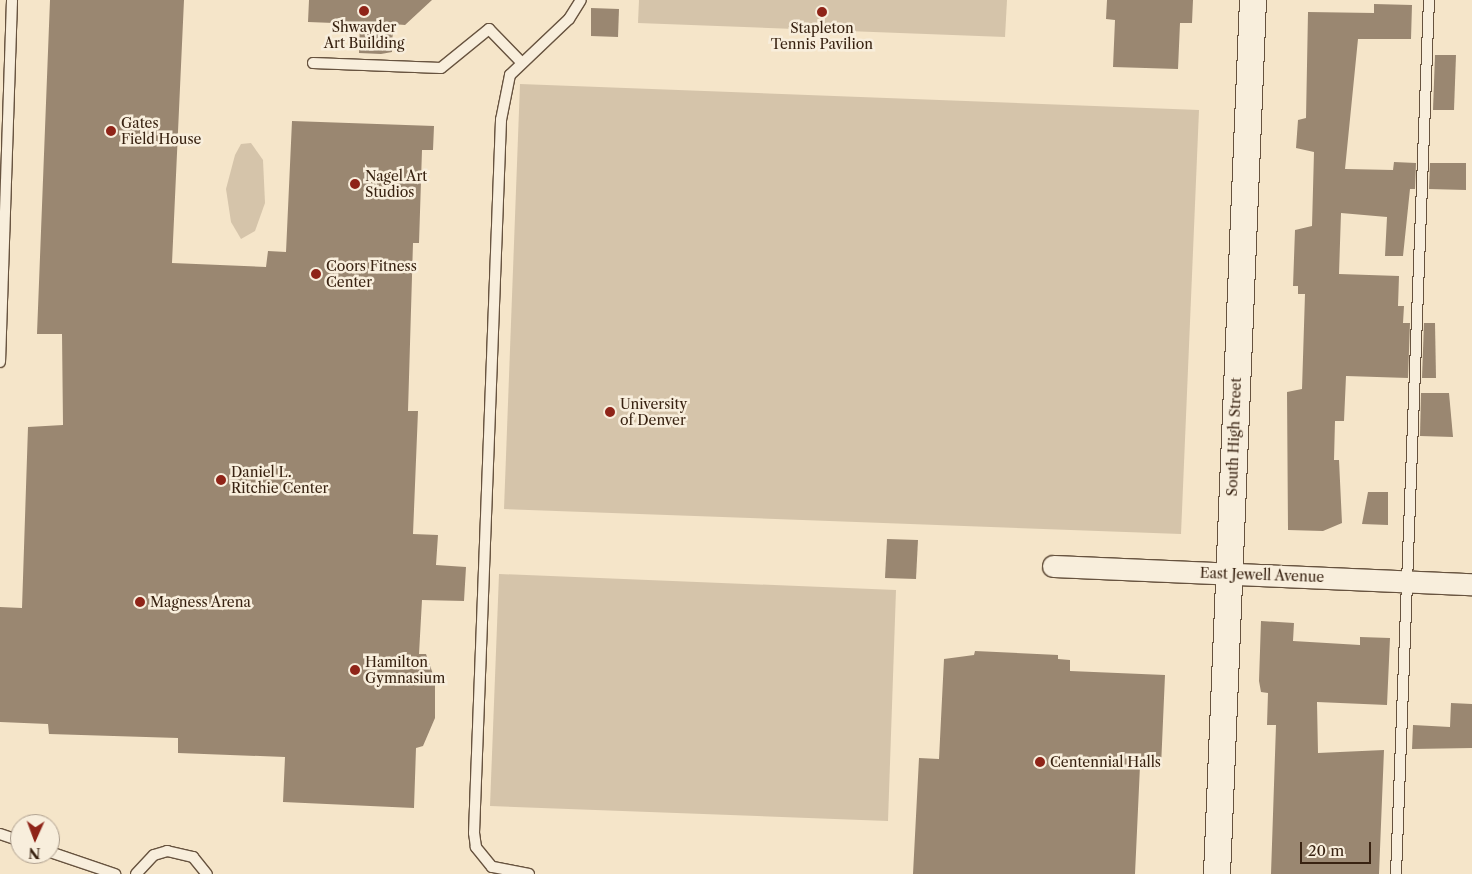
<!DOCTYPE html>
<style>
body{margin:0}
#map{position:relative;width:1472px;height:874px;overflow:hidden;background:#f5e5c9;font-family:"Libre Caslon Text",serif}
div>[style]{position:absolute}
[style*='--x']{left:calc(var(--x)*1px);top:calc(var(--y)*1px);width:calc(var(--w)*1px);rotate:calc(var(--a)*1deg)}
.green>*{inset:0;background:#d5c4aa}
.building>*{inset:0;background:#9a8771}
.roads{filter:drop-shadow(1px 0 #67533f) drop-shadow(-1px 0 #67533f) drop-shadow(0 1px #67533f) drop-shadow(0 -1px #67533f)}
.service>*{height:10px;margin:-5px;padding:0 5px;transform-origin:5px;border-radius:5px;background:#f8eedc}
.minor>*{height:21px;margin:-10.5px;padding:0 10.5px;transform-origin:10.5px;border-radius:10.5px;background:#f8eedc}
.tertiary>*{height:26px;margin:-13px;padding:0 13px;transform-origin:13px;border-radius:13px;background:#f8eedc}
.dots>*{width:14px;height:14px;translate:-50% -50%;box-sizing:border-box;border:2px solid #f8eedc;border-radius:50%}
span{translate:-50% -50%;white-space:nowrap;text-align:center;line-height:1.15;-webkit-text-stroke:5px #f8eedc;paint-order:stroke}
.poi-label{font-size:14px;color:#382211}
.left{translate:0 -50%;text-align:left}
.street-label{font-size:14px;color:#382211}
.north{position:absolute;left:10px;top:814px;width:50px;height:50px;box-sizing:border-box;background:#f8eedc;border:1px solid #ab9c8b;border-radius:50%;rotate:182deg;font-size:14px;font-weight:700;line-height:20px;text-align:center;color:#382211}
.north::after{content:'';display:block;margin:auto;width:18px;height:22px;background:#8f2418;clip-path:polygon(50% 0,100% 100%,50% 72%,0 100%)}
.scale{position:absolute;left:1300px;top:842px;width:71px;height:22px;box-sizing:border-box;border:2px solid #382211;border-top:0;padding-left:6px;font-size:15px;line-height:18px;white-space:nowrap;color:#382211;-webkit-text-stroke:4px #f8eedc;paint-order:stroke}
</style>
<div id="map">
<div class="green">
<i style="clip-path:polygon(639px 0,1007px 0,1005px 37px,638px 23px)"></i>
<i style="clip-path:polygon(520px 84px,1199px 110px,1181px 534px,504px 509px)"></i>
<i style="clip-path:polygon(251px 143px,263px 160px,265px 203px,255px 231px,241px 239px,231px 222px,226px 189px,235px 155px,241px 144px)"></i>
<i style="clip-path:polygon(499px 574px,896px 590px,888px 821px,490px 806px)"></i>
</div>
<div class="building">
<i style="clip-path:polygon(50px 0,184px 0,172px 263px,266px 267px,268px 251px,286px 252px,292px 121px,434px 126px,433px 150px,422px 150px,419px 243px,413px 243px,408px 411px,418px 411px,413px 534px,438px 535px,436px 565px,466px 567px,464px 601px,422px 600px,419px 654px,426px 654px,435px 680px,435px 718px,423px 746px,416px 748px,414px 808px,283px 802px,285px 757px,178px 753px,178px 738px,49px 734px,48px 724px,0 722px,0 607px,22px 608px,28px 427px,63px 425px,62px 334px,37px 334px)"></i>
<i style="clip-path:polygon(309px 0,432px 0,405px 25px,393px 24px,392px 52px,381px 54px,359px 53px,360px 24px,308px 22px)"></i>
<i style="clip-path:polygon(1107px 0,1193px 0,1192px 23px,1180px 23px,1178px 69px,1113px 67px,1115px 20px,1106px 19px)"></i>
<i style="clip-path:polygon(1374px 4px,1412px 5px,1411px 39px,1358px 39px,1345px 169px,1393px 170px,1394px 162px,1416px 163px,1415px 189px,1410px 189px,1403px 256px,1385px 256px,1387px 217px,1341px 213px,1339px 274px,1399px 276px,1398px 306px,1404px 306px,1403px 323px,1410px 323px,1408px 378px,1346px 376px,1344px 421px,1335px 421px,1334px 460px,1339px 460px,1342px 523px,1323px 531px,1288px 530px,1287px 392px,1302px 389px,1305px 294px,1298px 294px,1298px 286px,1293px 286px,1295px 230px,1312px 226px,1314px 152px,1296px 148px,1298px 120px,1306px 118px,1308px 12px,1374px 13px)"></i>
<i style="clip-path:polygon(591px 8px,619px 9px,618px 37px,591px 36px)"></i>
<i style="clip-path:polygon(1435px 55px,1456px 55px,1454px 110px,1433px 110px)"></i>
<i style="clip-path:polygon(1430px 163px,1466px 163px,1466px 190px,1429px 189px)"></i>
<i style="clip-path:polygon(1424px 323px,1435px 323px,1436px 378px,1422px 378px)"></i>
<i style="clip-path:polygon(1421px 393px,1449px 393px,1453px 437px,1420px 436px)"></i>
<i style="clip-path:polygon(1368px 492px,1388px 492px,1388px 525px,1362px 524px)"></i>
<i style="clip-path:polygon(887px 539px,918px 540px,916px 579px,885px 578px)"></i>
<i style="clip-path:polygon(1261px 621px,1294px 623px,1293px 641px,1360px 645px,1360px 637px,1390px 638px,1387px 705px,1317px 702px,1318px 753px,1384px 750px,1379px 874px,1271px 874px,1276px 725px,1267px 725px,1268px 693px,1261px 692px,1259px 681px)"></i>
<i style="clip-path:polygon(975px 651px,1058px 655px,1058px 659px,1070px 660px,1070px 671px,1165px 675px,1161px 767px,1140px 766px,1135px 874px,913px 874px,919px 758px,939px 759px,944px 659px,974px 655px)"></i>
<i style="clip-path:polygon(1451px 703px,1472px 704px,1472px 748px,1412px 749px,1413px 725px,1450px 727px)"></i>
</div>
<div class="roads">
<div class="service">
<i style="--x:313;--y:63;--w:128;--a:2.2"></i>
<i style="--x:441;--y:68;--w:62;--a:-39.1"></i>
<i style="--x:489;--y:29;--w:45;--a:45.9"></i>
<i style="--x:0;--y:362;--w:362;--a:-88.1"></i>
<i style="--x:0;--y:834;--w:21;--a:19"></i>
<i style="--x:50;--y:852;--w:69;--a:18.7"></i>
<i style="--x:136;--y:874;--w:26;--a:-47"></i>
<i style="--x:154;--y:855;--w:14;--a:-17"></i>
<i style="--x:167;--y:851;--w:27;--a:13"></i>
<i style="--x:193;--y:857;--w:22;--a:51"></i>
<i style="--x:529;--y:874;--w:38;--a:-169"></i>
<i style="--x:492;--y:867;--w:26;--a:-129"></i>
<i style="--x:476;--y:847;--w:14;--a:-98"></i>
<i style="--x:474;--y:833;--w:714;--a:-87.83"></i>
<i style="--x:501;--y:120;--w:46;--a:-78.7"></i>
<i style="--x:510;--y:75;--w:81;--a:-43.5"></i>
<i style="--x:569;--y:19;--w:22;--a:-58"></i>
<i style="--x:1396;--y:874;--w:875;--a:-87.84"></i>
</div>
<div class="minor">
<i style="--x:1053;--y:566;--w:419;--a:2.5"></i>
</div>
<div class="tertiary">
<i style="--x:1217;--y:874;--w:875;--a:-87.64"></i>
</div>
</div>
<div class="dots">
<i style="left:364px;top:11px;background:#8f2418"></i>
<i style="left:822px;top:12px;background:#8f2418"></i>
<i style="left:111px;top:131px;background:#8f2418"></i>
<i style="left:355px;top:184px;background:#8f2418"></i>
<i style="left:316px;top:274px;background:#8f2418"></i>
<i style="left:610px;top:412px;background:#8f2418"></i>
<i style="left:221px;top:480px;background:#8f2418"></i>
<i style="left:140px;top:602px;background:#8f2418"></i>
<i style="left:355px;top:670px;background:#8f2418"></i>
<i style="left:1040px;top:762px;background:#8f2418"></i>
</div>
<div class="poi-label">
<span style="left:364px;top:35px">Shwayder<br>Art Building</span>
<span style="left:822px;top:36px">Stapleton<br>Tennis Pavilion</span>
<span class="left" style="left:121px;top:131px">Gates<br>Field House</span>
<span class="left" style="left:365px;top:184px">Nagel Art<br>Studios</span>
<span class="left" style="left:326px;top:274px">Coors Fitness<br>Center</span>
<span class="left" style="left:620px;top:412px">University<br>of Denver</span>
<span class="left" style="left:231px;top:480px">Daniel L.<br>Ritchie Center</span>
<span class="left" style="left:150px;top:602px">Magness Arena</span>
<span class="left" style="left:365px;top:670px">Hamilton<br>Gymnasium</span>
<span class="left" style="left:1050px;top:762px">Centennial Halls</span>
</div>
<div class="street-label">
<span style="left:1234px;top:437px;rotate:-88deg">South High Street</span>
<span style="left:1262px;top:575px;rotate:2deg">East Jewell Avenue</span>
</div>
<div class="north">N</div>
<div class="scale">20 m</div>
</div>
